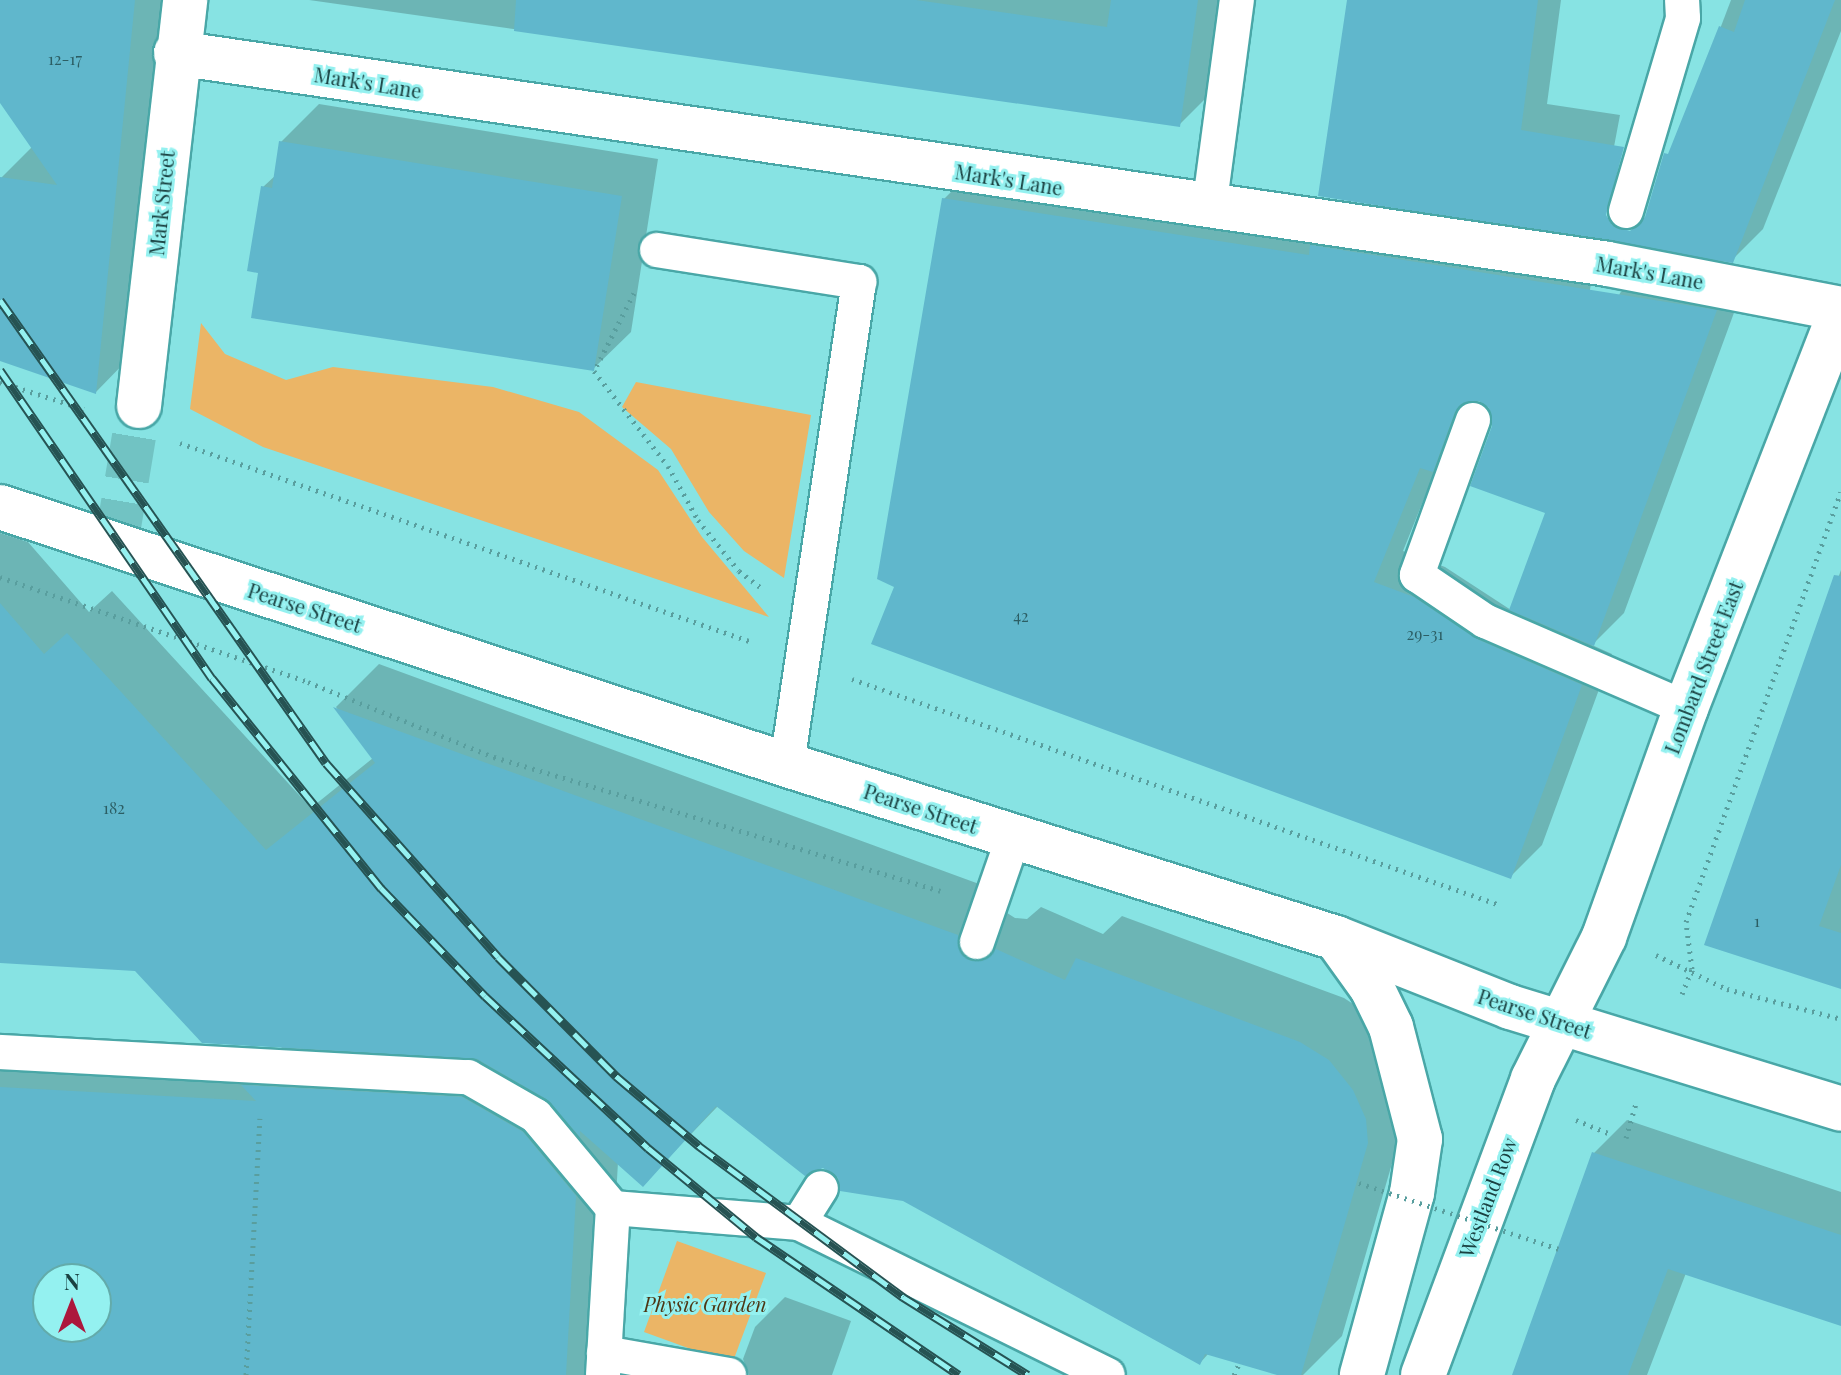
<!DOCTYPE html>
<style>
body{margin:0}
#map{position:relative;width:1841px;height:1375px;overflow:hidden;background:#87e3e3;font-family:"Playfair Display",serif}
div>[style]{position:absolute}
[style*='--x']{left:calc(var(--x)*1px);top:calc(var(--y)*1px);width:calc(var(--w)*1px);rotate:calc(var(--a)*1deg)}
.green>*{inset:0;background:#ebb566}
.shadow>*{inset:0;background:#0003}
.building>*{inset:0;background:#60b7cc}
.street-tunnel>*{height:44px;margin-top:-22px;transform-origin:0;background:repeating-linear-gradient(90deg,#71c3c3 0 44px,transparent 0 66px)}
.path>*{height:5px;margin-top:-2.5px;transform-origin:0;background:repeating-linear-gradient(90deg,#599e9e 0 2px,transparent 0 8px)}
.roads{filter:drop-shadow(2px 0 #49a7a7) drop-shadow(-2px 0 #49a7a7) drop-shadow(0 2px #49a7a7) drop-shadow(0 -2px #49a7a7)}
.lane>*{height:34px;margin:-17px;padding:0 17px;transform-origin:17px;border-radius:17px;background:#fff}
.street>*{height:44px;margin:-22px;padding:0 22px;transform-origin:22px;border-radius:22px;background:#fff}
.secondary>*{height:44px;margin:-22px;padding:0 22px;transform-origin:22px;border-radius:22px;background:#fff}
.rail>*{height:9px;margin-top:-4.5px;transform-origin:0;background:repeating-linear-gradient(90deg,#94f1f0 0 18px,#265353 0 36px);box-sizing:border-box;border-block:2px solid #265353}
.path-bridge>*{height:5px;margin-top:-2.5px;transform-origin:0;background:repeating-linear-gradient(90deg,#599e9e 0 2px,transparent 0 8px)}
span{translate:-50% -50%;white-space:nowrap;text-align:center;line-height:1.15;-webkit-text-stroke:6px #94f1f0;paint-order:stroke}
.number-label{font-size:16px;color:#2c5e64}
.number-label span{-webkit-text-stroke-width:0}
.street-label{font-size:20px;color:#1a4141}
.park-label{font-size:20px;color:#4d3614;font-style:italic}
.north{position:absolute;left:32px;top:1263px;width:80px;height:80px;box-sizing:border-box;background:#94f1f0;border:2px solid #63abaa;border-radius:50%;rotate:0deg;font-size:22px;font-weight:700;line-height:32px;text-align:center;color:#1a4141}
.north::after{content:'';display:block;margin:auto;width:28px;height:36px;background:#ac173c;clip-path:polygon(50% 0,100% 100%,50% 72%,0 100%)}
</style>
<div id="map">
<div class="green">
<i style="clip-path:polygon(201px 323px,225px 354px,286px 380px,333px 367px,493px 387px,579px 412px,658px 470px,702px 537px,769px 617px,263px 447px,190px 409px)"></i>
<i style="clip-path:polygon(636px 382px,811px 415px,784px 578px,744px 551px,709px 512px,671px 449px,622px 407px)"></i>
<i style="clip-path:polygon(677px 1241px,766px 1273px,732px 1364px,644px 1332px)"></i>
</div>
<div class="shadow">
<i style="clip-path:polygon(0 0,168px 0,133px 354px,96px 392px,0 360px,1px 178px,33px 146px,0 100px)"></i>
<i style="clip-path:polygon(309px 0,1229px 0,1217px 87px,1180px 124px)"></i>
<i style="clip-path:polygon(1349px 0,1561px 0,1547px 104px,1620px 115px,1603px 205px)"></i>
<i style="clip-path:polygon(1731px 0,1841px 0,1841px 31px,1763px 229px,1732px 260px,1639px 242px)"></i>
<i style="clip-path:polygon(319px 104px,658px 159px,631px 332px,593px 369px,260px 272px,263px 187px,277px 174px,281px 142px)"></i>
<i style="clip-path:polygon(evenodd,975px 168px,1597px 253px,1582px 331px,1603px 337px,1620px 293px,1651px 262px,1746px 280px,1624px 613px,1592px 645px,1612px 654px,1542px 845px,1511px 876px,897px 586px,944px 199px,975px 168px,1478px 398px,1491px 407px,1494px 426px,1548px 512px,1511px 610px,1445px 567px,1403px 551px,1438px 464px,1463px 439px,1478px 398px)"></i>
<i style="clip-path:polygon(evenodd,0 533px,28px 542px,89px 612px,112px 591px,311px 808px,373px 758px,336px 707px,379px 664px,1001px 892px,1004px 911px,1015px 918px,1027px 919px,1041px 907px,1103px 934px,1122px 916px,1344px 998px,1373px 1017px,1411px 1098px,1342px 1336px,1303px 1375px,1284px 1375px,1209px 1353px,1200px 1363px,904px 1199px,840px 1177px,718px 1106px,643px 1184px,618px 1162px,606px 1375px,0 1375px,0 1043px,271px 1058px,284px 1045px,136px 969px,0 961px,0 533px,48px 1279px,96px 1279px,96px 1327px,48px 1327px,48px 1279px)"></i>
<i style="clip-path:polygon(1841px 570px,1841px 988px,1706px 944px)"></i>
<i style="clip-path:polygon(1627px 1120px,1841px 1192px,1841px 1324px,1686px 1273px,1647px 1375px,1515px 1375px,1594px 1153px)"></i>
<i style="clip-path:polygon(785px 1297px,851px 1321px,832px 1375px,749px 1375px,743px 1359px,755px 1327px)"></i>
</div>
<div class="building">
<i style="clip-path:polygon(0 0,135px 0,96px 394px,0 361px,0 177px,57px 185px,0 103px)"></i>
<i style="clip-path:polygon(516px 0,916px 0,1107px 27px,1111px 0,1198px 0,1180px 127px,514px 31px)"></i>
<i style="clip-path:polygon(1347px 0,1538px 0,1521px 130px,1624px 147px,1606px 215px,1612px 225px,1630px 231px,1645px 217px,1664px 153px,1668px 154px,1719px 26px,1734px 32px,1745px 0,1835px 0,1733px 263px,1318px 196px)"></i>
<i style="clip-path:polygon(279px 141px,622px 196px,594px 371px,251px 318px,258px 273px,247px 271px,261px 186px,272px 188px)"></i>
<i style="clip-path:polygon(942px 198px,1309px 255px,1310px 245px,1717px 310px,1594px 646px,1509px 610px,1545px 513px,1470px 486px,1492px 426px,1489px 408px,1479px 401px,1469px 401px,1455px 412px,1433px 472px,1420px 468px,1374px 582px,1414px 597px,1477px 639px,1582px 685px,1511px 879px,871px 644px,894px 587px,877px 579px)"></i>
<i style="clip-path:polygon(1834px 575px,1841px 576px,1841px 865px,1819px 926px,1841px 933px,1841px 989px,1704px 945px)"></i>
<i style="clip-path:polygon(0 603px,44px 654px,67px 633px,266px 850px,375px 763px,333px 707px,958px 935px,961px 954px,971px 961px,982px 961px,996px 949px,1065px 980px,1076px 958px,1300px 1042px,1329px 1060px,1353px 1090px,1366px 1119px,1368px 1143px,1301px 1375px,1277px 1375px,1205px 1354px,1200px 1365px,903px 1201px,840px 1191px,838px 1178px,823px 1168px,805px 1176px,716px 1106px,643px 1187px,580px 1131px,580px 1137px,546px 1099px,477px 1059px,202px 1043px,135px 971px,0 963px)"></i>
<i style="clip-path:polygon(evenodd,241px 1085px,462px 1097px,523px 1132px,576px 1196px,566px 1375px,0 1375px,0 1087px,256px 1101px,241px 1085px,48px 1279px,96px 1279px,96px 1327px,48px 1327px,48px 1279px)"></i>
<i style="clip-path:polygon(1592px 1152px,1841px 1235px,1841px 1326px,1668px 1269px,1628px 1375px,1512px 1375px)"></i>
</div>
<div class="street-tunnel">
<i style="--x:116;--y:545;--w:141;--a:-80.6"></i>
</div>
<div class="path">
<i style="--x:634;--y:293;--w:88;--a:117.1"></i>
<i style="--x:594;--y:371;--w:120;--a:52.1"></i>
<i style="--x:668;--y:466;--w:62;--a:60.9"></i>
<i style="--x:698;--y:520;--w:65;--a:51.2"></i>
<i style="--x:739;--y:571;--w:26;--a:37"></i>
<i style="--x:0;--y:382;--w:88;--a:17.8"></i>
<i style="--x:180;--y:443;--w:606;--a:19.18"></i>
<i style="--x:0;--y:577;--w:325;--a:18.8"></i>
<i style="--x:308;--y:682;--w:201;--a:22"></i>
<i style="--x:494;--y:757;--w:466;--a:16.7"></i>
<i style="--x:852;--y:679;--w:683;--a:19.23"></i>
<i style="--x:1656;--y:955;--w:79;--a:25.6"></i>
<i style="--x:1727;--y:989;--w:118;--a:14.7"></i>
<i style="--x:1682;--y:994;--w:27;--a:-68"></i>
<i style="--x:1692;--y:969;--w:47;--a:-97.3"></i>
<i style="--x:1686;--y:922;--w:457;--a:-70.2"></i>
<i style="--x:1576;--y:1120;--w:35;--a:22"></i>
<i style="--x:1626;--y:1138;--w:36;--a:-74"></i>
<i style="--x:246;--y:1375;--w:257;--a:-86.9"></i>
<i style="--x:1234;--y:1375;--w:12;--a:-66"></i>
</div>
<div class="roads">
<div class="lane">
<i style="--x:1209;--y:209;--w:211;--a:-82.4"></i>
<i style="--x:1626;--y:211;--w:201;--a:-73.5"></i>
<i style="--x:1683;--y:18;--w:18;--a:-93"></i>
<i style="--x:657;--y:250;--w:205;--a:9"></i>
<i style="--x:859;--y:282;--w:488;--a:98.5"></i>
<i style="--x:1473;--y:420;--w:165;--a:109.9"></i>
<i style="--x:1417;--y:575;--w:82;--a:34.1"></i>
<i style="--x:1485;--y:621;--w:219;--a:23.4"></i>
<i style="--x:977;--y:942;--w:110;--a:-70.9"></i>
<i style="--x:0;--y:1052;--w:469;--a:3.1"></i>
<i style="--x:468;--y:1077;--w:78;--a:29.8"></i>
<i style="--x:536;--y:1116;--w:120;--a:50.1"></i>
<i style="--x:613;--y:1208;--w:187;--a:4.6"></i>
<i style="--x:799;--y:1223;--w:41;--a:-57.8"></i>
<i style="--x:799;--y:1223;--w:344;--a:26.2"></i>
<i style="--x:604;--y:1353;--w:127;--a:10"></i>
<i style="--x:603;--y:1375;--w:167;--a:-86.6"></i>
</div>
<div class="street">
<i style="--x:176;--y:53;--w:1447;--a:8.38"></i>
<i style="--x:1608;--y:264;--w:237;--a:10.9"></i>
<i style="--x:139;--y:406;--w:409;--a:-83.5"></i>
</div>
<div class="secondary">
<i style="--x:0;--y:507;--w:828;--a:18.15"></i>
<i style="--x:787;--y:765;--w:576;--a:17.49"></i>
<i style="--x:1336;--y:938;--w:187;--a:21.6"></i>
<i style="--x:1510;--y:1007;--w:346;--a:17.1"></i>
<i style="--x:1336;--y:938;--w:62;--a:54.2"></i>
<i style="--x:1372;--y:988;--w:43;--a:64"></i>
<i style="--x:1391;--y:1027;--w:116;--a:75.5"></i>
<i style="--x:1420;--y:1139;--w:55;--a:98.4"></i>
<i style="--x:1412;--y:1193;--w:189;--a:105.4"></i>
<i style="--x:1423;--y:1375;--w:316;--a:-69.6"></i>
<i style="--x:1533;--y:1079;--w:159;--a:-63.4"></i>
<i style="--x:1604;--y:937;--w:243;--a:-70.3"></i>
<i style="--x:1686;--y:708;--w:427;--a:-68.7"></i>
</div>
</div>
<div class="rail">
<i style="--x:0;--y:300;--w:566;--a:54.85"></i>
<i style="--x:326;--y:763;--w:259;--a:48.4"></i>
<i style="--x:498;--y:957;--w:168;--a:45.2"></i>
<i style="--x:616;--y:1076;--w:109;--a:40.1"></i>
<i style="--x:699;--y:1146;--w:254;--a:36.5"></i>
<i style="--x:903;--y:1297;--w:147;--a:32"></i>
<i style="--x:0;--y:370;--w:374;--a:55.5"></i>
<i style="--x:212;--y:678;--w:270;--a:51.2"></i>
<i style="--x:381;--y:888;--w:150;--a:46.1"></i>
<i style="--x:485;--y:996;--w:223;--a:43"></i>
<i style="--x:648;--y:1148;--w:140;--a:39.5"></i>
<i style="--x:756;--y:1237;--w:245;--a:34.2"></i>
</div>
<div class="path-bridge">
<i style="--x:1359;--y:1183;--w:210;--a:18.3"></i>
</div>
<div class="number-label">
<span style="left:65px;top:59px">12-17</span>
<span style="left:1021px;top:616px">42</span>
<span style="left:1425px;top:634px">29-31</span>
<span style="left:114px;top:808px">182</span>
<span style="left:1757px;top:921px">1</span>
</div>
<div class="street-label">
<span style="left:368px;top:82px;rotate:9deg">Mark's Lane</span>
<span style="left:1009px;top:179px;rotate:9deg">Mark's Lane</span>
<span style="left:161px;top:203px;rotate:-84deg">Mark Street</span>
<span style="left:1650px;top:272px;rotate:10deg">Mark's Lane</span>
<span style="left:305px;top:607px;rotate:18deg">Pearse Street</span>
<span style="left:1703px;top:667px;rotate:-69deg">Lombard Street East</span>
<span style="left:921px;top:808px;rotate:18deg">Pearse Street</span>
<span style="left:1535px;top:1013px;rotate:18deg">Pearse Street</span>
<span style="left:1487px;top:1197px;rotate:-69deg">Westland Row</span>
</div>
<div class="park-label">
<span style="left:705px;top:1303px">Physic Garden</span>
</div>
<div class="north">N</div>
</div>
